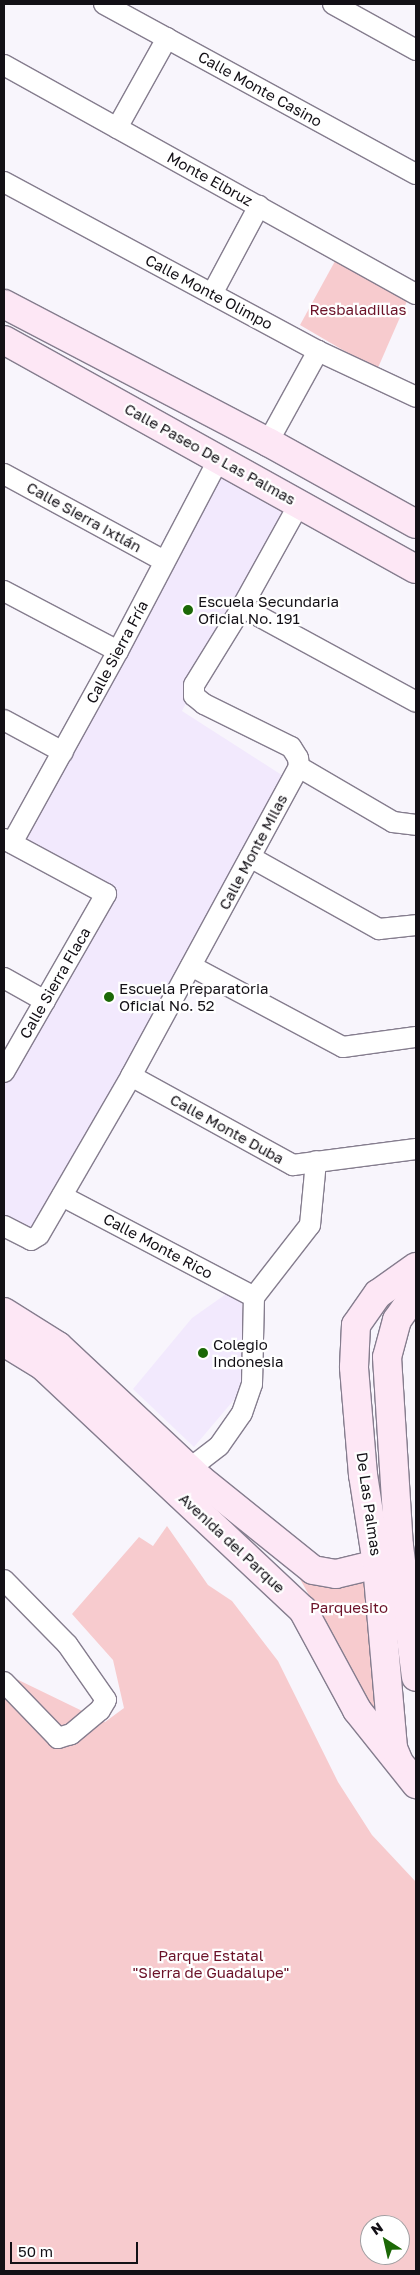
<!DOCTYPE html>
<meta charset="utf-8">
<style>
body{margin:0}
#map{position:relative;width:420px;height:2275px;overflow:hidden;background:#f8f5fc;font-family:"Golos Text",sans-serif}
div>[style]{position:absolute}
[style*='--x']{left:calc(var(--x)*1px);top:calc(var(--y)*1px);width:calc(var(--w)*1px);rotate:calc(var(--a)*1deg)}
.built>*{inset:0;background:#f2e9fd}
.green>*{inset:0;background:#f7cbce}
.roads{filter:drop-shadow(1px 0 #857d8e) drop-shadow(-1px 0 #857d8e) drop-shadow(0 1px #857d8e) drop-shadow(0 -1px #857d8e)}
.street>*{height:20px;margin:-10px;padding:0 10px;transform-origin:10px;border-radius:10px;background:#fff}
.secondary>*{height:28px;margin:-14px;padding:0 14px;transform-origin:14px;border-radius:14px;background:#fde7f5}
.dots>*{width:14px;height:14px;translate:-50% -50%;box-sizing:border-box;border:2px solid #fff;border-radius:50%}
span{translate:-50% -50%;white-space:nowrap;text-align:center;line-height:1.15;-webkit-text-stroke:4.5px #fff;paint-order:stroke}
.street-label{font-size:15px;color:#131016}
.park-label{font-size:15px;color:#6b1228}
.poi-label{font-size:15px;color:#131016}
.left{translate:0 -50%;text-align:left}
.frame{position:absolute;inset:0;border:5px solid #131016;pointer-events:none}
.north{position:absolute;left:360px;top:2215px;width:50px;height:50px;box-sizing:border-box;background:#fff;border:1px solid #a19fa2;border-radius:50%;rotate:325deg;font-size:14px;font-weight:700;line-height:20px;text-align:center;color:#131016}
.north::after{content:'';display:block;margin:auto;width:18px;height:22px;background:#1b6806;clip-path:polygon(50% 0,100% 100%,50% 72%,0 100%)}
.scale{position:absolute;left:10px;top:2242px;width:128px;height:22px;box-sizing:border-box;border:2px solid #131016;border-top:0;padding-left:6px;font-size:15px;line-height:18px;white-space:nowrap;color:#131016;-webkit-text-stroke:4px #fff;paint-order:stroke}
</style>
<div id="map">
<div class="built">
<i style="clip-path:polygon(216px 469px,287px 508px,182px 711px,288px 779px,33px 1238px,4px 1221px,4px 1079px,111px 892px,17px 841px)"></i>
<i style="clip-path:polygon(236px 1287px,242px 1303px,244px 1388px,194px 1447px,133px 1389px,192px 1318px)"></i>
</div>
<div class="green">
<i style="clip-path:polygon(340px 252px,411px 292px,377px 370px,300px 325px)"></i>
<i style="clip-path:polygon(evenodd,167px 1526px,208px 1585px,232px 1601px,278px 1661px,338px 1782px,372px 1835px,416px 1882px,416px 2271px,4px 2271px,4px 1673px,105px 1722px,124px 1708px,113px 1660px,72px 1614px,139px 1537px,153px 1546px,167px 1526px,370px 2225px,400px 2225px,400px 2255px,370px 2255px,370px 2225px)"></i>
<i style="clip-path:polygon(375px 1569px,389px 1739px,300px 1579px,338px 1582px)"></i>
</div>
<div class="roads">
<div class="street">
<i style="--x:104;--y:4;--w:355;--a:28.6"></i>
<i style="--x:333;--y:4;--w:95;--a:29"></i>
<i style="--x:4;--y:65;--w:471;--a:29.1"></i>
<i style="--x:117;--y:128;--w:103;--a:-60.9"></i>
<i style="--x:4;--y:182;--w:357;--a:28.3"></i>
<i style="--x:318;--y:351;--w:108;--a:25.1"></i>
<i style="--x:212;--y:294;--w:100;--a:-61.9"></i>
<i style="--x:268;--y:442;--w:104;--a:-61.2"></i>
<i style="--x:4;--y:474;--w:182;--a:28.5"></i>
<i style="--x:4;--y:591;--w:129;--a:27.8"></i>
<i style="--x:242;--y:607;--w:198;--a:28.6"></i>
<i style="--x:4;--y:720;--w:67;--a:28.5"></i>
<i style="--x:299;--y:767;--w:109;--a:30.3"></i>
<i style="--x:393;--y:822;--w:23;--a:7"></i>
<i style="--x:4;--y:839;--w:116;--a:28.3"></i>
<i style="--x:106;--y:894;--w:205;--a:119.8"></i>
<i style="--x:12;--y:843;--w:219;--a:-61.1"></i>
<i style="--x:118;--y:651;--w:217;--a:-62.3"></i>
<i style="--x:250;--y:857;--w:148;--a:29.2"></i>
<i style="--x:379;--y:929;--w:37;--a:-6"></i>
<i style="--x:191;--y:966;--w:172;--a:28.1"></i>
<i style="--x:343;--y:1047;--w:74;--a:-7.8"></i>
<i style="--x:4;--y:978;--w:47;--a:29.3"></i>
<i style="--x:131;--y:1076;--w:185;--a:28.8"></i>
<i style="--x:293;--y:1165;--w:124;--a:-7.4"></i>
<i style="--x:62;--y:1196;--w:217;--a:27.7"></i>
<i style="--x:4;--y:1226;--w:30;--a:27"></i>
<i style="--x:31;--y:1240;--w:9;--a:-32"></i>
<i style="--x:39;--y:1235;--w:184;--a:-59.9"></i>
<i style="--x:131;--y:1076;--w:352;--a:-61.5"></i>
<i style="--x:299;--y:767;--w:9;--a:-96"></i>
<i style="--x:298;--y:758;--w:13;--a:-122"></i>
<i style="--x:291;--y:747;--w:97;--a:-153.7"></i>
<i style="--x:204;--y:704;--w:13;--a:-141"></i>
<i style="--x:194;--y:696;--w:11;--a:-90"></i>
<i style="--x:194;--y:685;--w:92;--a:-58.4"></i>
<i style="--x:242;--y:607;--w:118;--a:-61"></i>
<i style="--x:180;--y:1476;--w:49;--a:-37.6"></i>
<i style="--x:219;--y:1446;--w:40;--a:-55.1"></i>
<i style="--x:242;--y:1413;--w:31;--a:-71"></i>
<i style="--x:252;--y:1384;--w:87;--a:-88.7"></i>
<i style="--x:254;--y:1297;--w:91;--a:-52.1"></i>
<i style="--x:310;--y:1225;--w:64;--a:-84.6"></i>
<i style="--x:4;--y:1580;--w:90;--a:45.5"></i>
<i style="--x:67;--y:1644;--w:68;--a:55.1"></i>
<i style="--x:106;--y:1700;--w:12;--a:121"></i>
<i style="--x:100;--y:1710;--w:38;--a:140"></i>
<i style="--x:71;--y:1734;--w:14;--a:163"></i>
<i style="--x:58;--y:1738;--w:78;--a:-134"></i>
</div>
<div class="secondary">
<i style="--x:4;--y:304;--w:298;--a:27.6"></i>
<i style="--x:268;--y:442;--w:169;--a:29"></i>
<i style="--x:4;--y:340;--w:471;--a:29.1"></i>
<i style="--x:416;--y:1293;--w:33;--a:125"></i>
<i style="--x:397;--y:1320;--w:38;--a:105"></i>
<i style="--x:387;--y:1357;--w:189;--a:86.4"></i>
<i style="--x:399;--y:1546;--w:132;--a:82.6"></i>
<i style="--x:4;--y:1312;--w:64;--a:32.2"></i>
<i style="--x:58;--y:1346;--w:195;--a:43.1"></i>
<i style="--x:200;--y:1479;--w:145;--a:38.8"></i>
<i style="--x:313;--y:1570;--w:23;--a:10"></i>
<i style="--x:336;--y:1574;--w:42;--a:-13.7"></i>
<i style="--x:4;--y:1342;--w:46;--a:31.6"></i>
<i style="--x:43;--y:1366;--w:357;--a:43.2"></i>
<i style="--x:303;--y:1610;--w:114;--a:61.6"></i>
<i style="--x:357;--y:1710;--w:95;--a:51.4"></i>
<i style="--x:398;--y:1760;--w:13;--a:-113"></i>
<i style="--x:393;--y:1748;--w:185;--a:-95"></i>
<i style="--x:377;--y:1564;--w:90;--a:-98.9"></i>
<i style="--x:363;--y:1475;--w:108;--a:-94.8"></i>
<i style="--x:354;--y:1367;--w:42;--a:-87.3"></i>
<i style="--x:356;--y:1325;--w:38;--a:-55"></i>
<i style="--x:378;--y:1294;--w:47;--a:-35.4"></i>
</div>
</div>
<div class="dots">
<i style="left:188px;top:610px;background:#1b6806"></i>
<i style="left:109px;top:997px;background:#1b6806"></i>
<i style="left:203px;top:1353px;background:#1b6806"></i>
</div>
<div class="street-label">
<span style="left:260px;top:89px;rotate:29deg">Calle Monte Casino</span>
<span style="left:210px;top:179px;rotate:29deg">Monte Elbruz</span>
<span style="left:209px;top:292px;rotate:28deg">Calle Monte Olimpo</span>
<span style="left:210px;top:454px;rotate:29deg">Calle Paseo De Las Palmas</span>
<span style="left:84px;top:517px;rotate:29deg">Calle Sierra Ixtlán</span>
<span style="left:117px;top:652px;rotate:-62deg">Calle Sierra Fría</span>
<span style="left:253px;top:852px;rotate:-62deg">Calle Monte Milas</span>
<span style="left:55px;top:983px;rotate:-60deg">Calle Sierra Flaca</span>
<span style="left:227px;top:1129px;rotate:29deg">Calle Monte Duba</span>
<span style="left:158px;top:1246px;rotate:28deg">Calle Monte Rico</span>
<span style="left:369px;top:1504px;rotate:82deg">De Las Palmas</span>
<span style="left:232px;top:1543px;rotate:43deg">Avenida del Parque</span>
</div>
<div class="park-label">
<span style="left:358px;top:310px">Resbaladillas</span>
<span style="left:349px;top:1608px">Parquesito</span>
<span style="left:211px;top:1964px">Parque Estatal<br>"Sierra de Guadalupe"</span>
</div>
<div class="poi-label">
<span class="left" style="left:198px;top:610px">Escuela Secundaria<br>Oficial No. 191</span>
<span class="left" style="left:119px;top:997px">Escuela Preparatoria<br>Oficial No. 52</span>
<span class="left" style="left:213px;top:1353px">Colegio<br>Indonesia</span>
</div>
<div class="frame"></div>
<div class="north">N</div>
<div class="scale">50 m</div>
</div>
